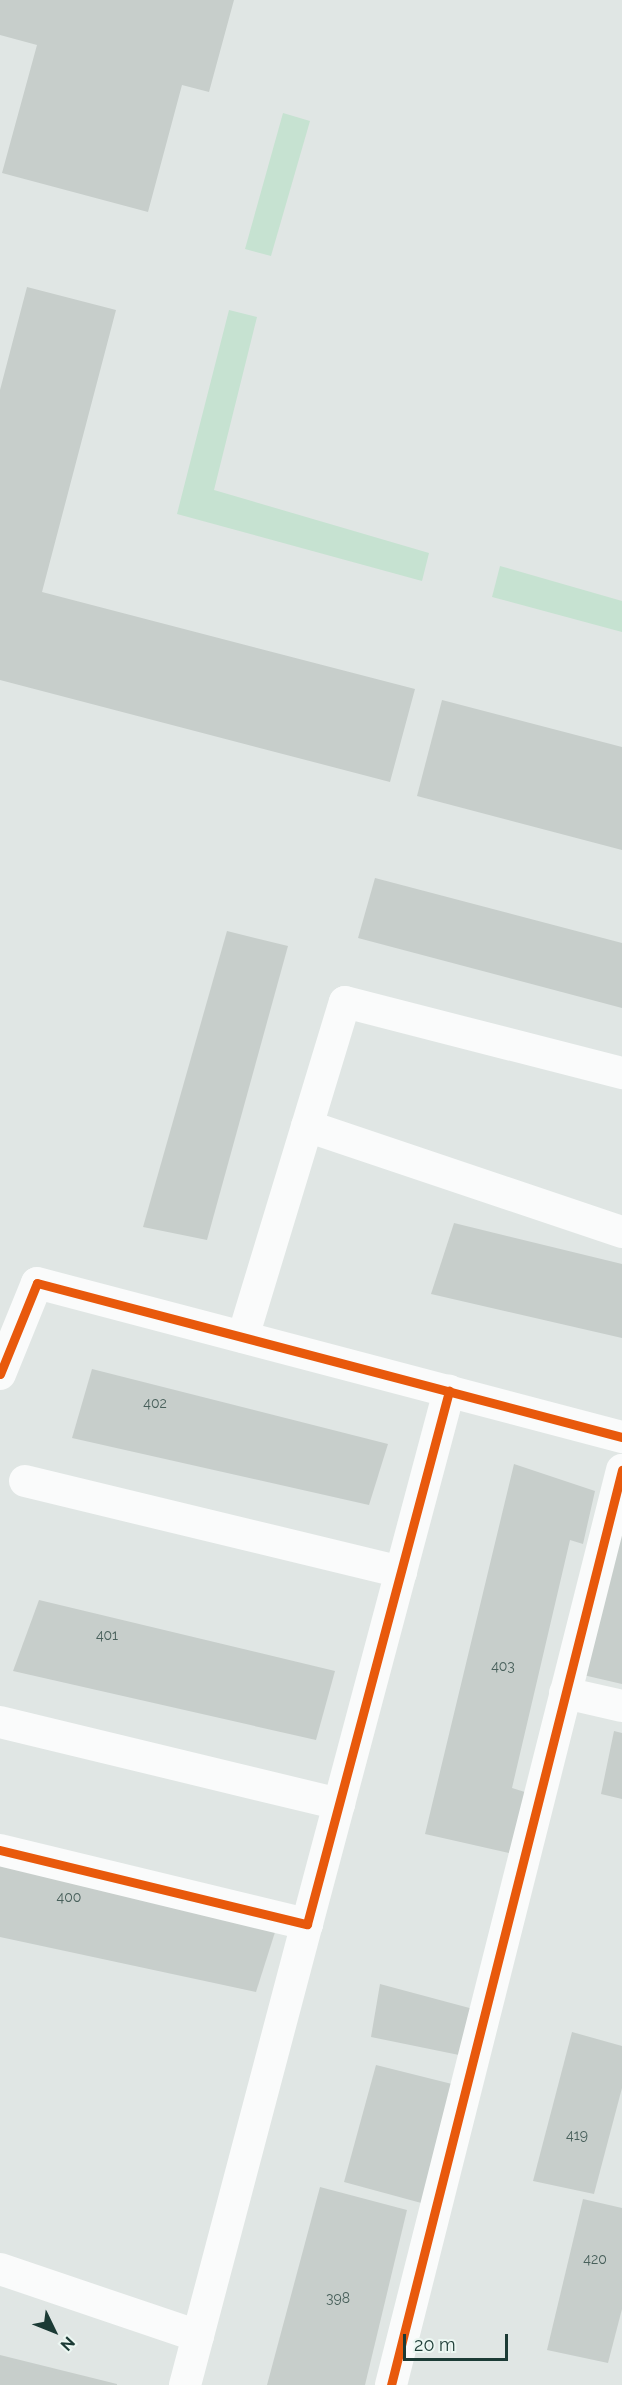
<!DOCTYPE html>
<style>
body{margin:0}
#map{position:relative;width:622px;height:2385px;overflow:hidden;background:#e0e6e4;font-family:Raleway,sans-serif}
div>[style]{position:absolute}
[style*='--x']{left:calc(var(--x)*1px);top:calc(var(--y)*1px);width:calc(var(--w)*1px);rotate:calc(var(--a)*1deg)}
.green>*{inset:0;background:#c6e2d1}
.building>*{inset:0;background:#c7cecb}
.minor>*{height:32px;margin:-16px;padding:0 16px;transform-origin:16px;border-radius:16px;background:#fafbfb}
.cycleway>*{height:9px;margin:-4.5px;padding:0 4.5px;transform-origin:4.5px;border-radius:4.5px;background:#e8590c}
span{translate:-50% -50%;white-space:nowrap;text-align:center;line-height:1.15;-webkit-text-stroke:4.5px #ecf7f2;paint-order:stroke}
.number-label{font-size:14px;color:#48605b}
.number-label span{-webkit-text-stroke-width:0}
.north{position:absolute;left:24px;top:2301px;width:60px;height:60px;-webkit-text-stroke:4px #ecf7f2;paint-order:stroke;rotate:133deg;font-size:16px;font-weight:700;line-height:24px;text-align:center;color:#1c3b35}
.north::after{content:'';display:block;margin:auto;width:21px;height:27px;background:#1c3b35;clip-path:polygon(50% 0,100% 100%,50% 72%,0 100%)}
.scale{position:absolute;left:403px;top:2334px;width:105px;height:27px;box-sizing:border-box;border:3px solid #1c3b35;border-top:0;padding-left:8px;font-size:18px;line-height:21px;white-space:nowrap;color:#1c3b35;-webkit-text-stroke:4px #ecf7f2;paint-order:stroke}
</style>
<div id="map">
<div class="green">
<i style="clip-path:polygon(283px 113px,310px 121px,271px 256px,245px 249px)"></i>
<i style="clip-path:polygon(229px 310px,257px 317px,214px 490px,429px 553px,422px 581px,177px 514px)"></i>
<i style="clip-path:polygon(500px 566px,622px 601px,622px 632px,492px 597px)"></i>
</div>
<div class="building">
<i style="clip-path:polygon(0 0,234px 0,209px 92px,182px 85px,148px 212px,2px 173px,37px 45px,0 35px)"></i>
<i style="clip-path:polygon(27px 287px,116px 310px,42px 592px,415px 689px,390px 782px,0 680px,0 390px)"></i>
<i style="clip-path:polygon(442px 700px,622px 747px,622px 850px,417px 796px)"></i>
<i style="clip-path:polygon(375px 878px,622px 943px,622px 1008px,358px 938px)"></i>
<i style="clip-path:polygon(227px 931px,288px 946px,207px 1240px,143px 1227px)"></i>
<i style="clip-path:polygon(454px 1223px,622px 1264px,622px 1338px,431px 1294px)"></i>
<i style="clip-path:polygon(92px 1369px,388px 1444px,369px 1505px,72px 1438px)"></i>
<i style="clip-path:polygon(514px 1464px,595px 1491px,583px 1544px,570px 1540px,512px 1788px,528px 1793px,509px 1853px,425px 1834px)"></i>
<i style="clip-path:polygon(622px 1521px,622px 1684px,579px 1674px)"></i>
<i style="clip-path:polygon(39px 1600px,335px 1671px,316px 1740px,13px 1671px)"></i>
<i style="clip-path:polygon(614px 1731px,622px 1733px,622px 1799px,601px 1794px)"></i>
<i style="clip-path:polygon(0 1864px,276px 1929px,256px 1992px,0 1937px)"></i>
<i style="clip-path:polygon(380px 1984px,477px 2010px,464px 2056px,371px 2037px)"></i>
<i style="clip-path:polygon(572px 2032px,622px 2046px,622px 2088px,594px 2194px,533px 2181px)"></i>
<i style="clip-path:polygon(376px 2065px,452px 2084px,425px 2204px,344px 2182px)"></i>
<i style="clip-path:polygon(320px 2187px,407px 2210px,365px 2385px,267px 2385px)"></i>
<i style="clip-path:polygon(583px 2199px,622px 2208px,622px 2309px,608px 2363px,547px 2350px)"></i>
<i style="clip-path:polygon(0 2355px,117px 2384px,117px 2385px,0 2385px)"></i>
</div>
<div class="minor">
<i style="--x:307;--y:1126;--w:332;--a:18.6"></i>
<i style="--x:243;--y:1337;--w:350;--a:-73.1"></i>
<i style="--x:345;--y:1002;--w:286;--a:14.4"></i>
<i style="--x:0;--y:1374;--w:98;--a:-67.9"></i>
<i style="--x:37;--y:1283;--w:605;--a:14.75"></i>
<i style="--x:25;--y:1481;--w:387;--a:13.6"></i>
<i style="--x:565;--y:1693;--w:58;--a:12.8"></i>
<i style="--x:0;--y:1722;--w:349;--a:13.6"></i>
<i style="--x:0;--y:1850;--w:316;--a:13.6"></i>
<i style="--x:307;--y:1924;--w:552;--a:-75.08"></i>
<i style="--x:0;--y:2269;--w:209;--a:18.7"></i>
<i style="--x:185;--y:2385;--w:477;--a:-75.2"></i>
<i style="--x:391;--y:2385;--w:944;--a:-75.83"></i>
</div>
<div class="cycleway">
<i style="--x:0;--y:1374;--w:98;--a:-67.9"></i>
<i style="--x:37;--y:1283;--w:605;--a:14.75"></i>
<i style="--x:0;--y:1850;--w:316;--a:13.6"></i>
<i style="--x:307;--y:1924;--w:552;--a:-75.08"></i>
<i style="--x:391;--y:2385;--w:944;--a:-75.83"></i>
</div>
<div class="number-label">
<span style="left:155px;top:1403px">402</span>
<span style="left:107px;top:1635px">401</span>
<span style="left:503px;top:1666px">403</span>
<span style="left:69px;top:1897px">400</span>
<span style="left:577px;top:2135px">419</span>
<span style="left:595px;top:2259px">420</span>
<span style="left:338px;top:2298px">398</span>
</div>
<div class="north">N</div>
<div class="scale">20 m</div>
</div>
